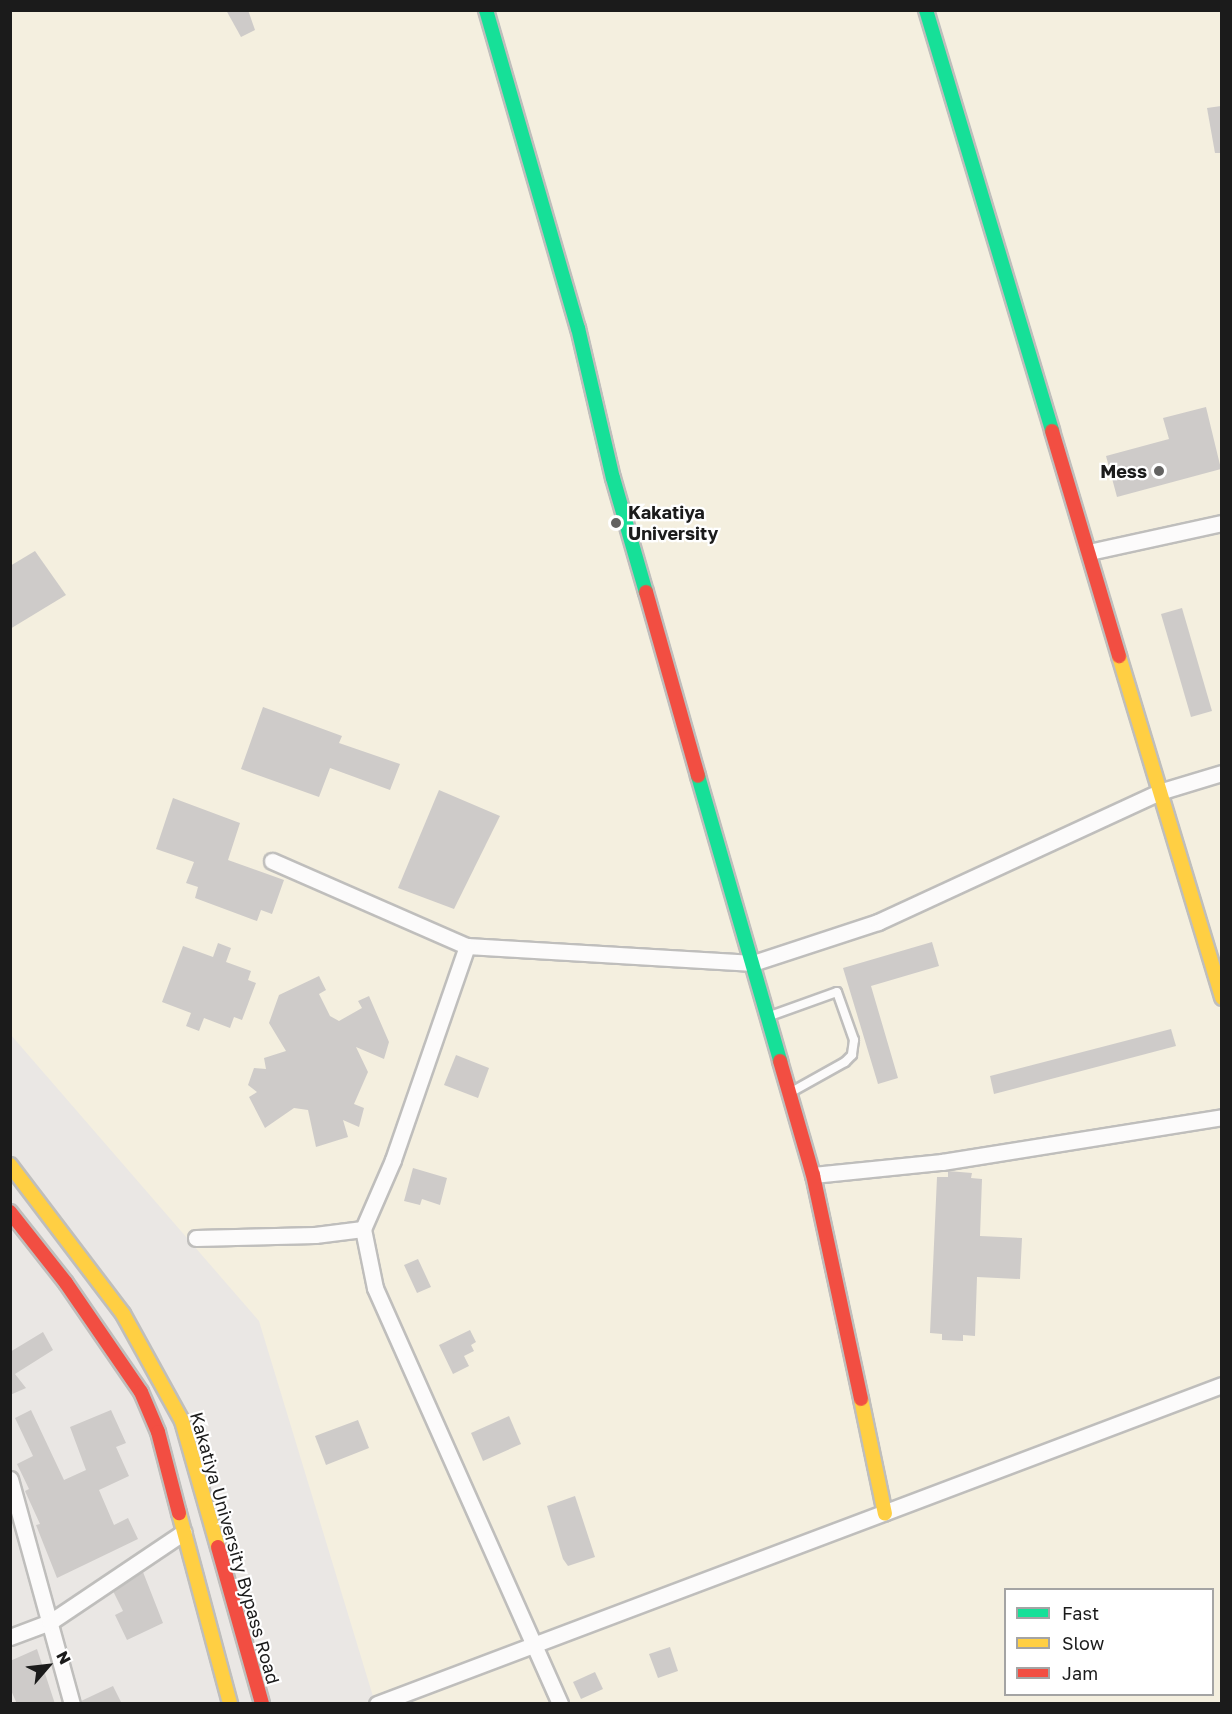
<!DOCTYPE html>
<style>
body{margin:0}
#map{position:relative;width:1232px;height:1714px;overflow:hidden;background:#eae7e4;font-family:"Golos Text",sans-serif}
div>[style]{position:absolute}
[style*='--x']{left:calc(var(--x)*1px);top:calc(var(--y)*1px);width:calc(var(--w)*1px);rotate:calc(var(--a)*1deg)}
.education>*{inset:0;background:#f4efdf}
.building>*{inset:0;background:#cecbc9}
.roads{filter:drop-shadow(2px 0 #bfbebc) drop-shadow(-2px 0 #bfbebc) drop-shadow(0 2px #bfbebc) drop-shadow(0 -2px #bfbebc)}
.lane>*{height:8px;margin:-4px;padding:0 4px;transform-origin:4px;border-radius:4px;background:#fcfbfb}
.street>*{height:15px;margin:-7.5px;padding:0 7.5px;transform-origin:7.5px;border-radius:7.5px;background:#fcfbfb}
.fast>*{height:14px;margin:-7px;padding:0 7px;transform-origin:7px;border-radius:7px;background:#16e098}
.slow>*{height:14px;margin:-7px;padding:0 7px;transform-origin:7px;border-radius:7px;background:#ffcf43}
.jam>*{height:14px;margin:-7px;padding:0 7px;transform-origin:7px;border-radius:7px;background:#f24e42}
.dots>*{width:16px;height:16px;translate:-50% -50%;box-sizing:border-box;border:3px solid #fff;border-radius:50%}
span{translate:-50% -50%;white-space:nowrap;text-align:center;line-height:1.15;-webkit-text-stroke:4.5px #fff;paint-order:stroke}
.poi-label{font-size:18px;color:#1b1b1b;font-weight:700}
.right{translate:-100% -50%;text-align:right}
.left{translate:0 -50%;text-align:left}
.street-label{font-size:18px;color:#1b1b1b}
.frame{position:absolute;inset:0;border:12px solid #1b1b1b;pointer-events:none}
.legend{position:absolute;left:1004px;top:1588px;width:210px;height:108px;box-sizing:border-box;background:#fff;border:2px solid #a4a4a4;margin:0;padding:8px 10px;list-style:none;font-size:18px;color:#1b1b1b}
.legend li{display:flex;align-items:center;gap:12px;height:30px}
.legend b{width:30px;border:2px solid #a4a4a4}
.north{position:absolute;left:18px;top:1636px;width:60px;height:60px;-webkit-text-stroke:4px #fff;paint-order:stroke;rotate:62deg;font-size:16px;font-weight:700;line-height:24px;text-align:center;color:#1b1b1b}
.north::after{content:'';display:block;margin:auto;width:21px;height:27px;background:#1b1b1b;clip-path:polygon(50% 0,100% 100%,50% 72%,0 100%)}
</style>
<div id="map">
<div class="education">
<i style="clip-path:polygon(evenodd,10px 11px,1221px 11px,1221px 1703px,375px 1703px,259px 1321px,11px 1035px,10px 11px,1006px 1590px,1212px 1590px,1212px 1694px,1006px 1694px,1006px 1590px)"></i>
</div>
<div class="building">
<i style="clip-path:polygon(226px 10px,248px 10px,255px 30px,241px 37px)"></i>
<i style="clip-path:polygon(1221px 106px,1221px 153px,1215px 153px,1207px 108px)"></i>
<i style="clip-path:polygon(1206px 407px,1221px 469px,1117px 497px,1106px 456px,1169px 439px,1163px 418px)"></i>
<i style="clip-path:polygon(35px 551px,66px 595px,10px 629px,10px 566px)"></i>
<i style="clip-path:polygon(1182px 608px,1212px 711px,1191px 717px,1161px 614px)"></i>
<i style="clip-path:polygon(263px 707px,342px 736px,339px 743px,400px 764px,390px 790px,330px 768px,319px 797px,241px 769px)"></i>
<i style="clip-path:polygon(439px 790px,500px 816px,454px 909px,398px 888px)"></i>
<i style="clip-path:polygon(173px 798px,240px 823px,228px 860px,284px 880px,272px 914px,261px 910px,257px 921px,195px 898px,198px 887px,186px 883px,194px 862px,156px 849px)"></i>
<i style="clip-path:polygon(932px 942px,939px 966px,871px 986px,898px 1078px,878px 1084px,843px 968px)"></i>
<i style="clip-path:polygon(218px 943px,231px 948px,226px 962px,251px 971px,248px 980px,256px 983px,242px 1020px,234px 1017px,230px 1028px,204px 1018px,199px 1031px,186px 1026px,191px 1013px,162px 1002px,183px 946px,213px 957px)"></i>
<i style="clip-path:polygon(319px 976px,326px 990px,319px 994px,330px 1016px,339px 1021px,362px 1008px,358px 1001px,369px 996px,389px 1042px,384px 1059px,356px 1047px,368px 1072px,354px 1104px,364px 1108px,359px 1127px,343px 1120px,348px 1137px,316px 1147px,308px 1110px,294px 1108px,265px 1128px,249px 1097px,257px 1092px,248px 1085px,254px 1068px,266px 1069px,264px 1058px,286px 1051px,269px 1023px,279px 995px)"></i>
<i style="clip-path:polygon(1171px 1029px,1176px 1046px,994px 1094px,990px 1076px)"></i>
<i style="clip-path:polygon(456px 1055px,489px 1068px,478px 1098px,444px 1085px)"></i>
<i style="clip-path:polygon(413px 1168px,447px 1178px,440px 1205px,422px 1199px,420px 1205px,404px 1201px)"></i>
<i style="clip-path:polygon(948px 1171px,972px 1173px,971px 1178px,982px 1179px,980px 1236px,1022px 1238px,1020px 1279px,977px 1277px,975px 1336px,963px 1335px,963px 1341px,942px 1340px,942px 1334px,930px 1333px,937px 1177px,948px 1177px)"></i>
<i style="clip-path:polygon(418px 1259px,431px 1287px,417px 1293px,404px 1265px)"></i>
<i style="clip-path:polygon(470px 1330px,476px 1342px,471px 1345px,474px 1351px,464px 1356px,469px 1366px,453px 1374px,439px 1345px)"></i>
<i style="clip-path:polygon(43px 1332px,53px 1350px,15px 1374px,26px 1388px,10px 1395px,10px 1352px)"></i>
<i style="clip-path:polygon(31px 1410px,64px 1480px,86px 1470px,70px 1427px,111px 1410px,126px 1443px,116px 1447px,129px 1476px,99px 1490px,114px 1525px,128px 1518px,138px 1539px,57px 1578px,36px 1525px,40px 1524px,25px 1491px,29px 1489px,17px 1464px,33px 1456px,15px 1418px)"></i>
<i style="clip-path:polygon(509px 1416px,521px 1444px,483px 1461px,471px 1433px)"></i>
<i style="clip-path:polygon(358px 1420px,369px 1448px,326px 1465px,315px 1436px)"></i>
<i style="clip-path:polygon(575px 1496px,595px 1557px,568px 1566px,563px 1559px,547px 1506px)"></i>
<i style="clip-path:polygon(143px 1572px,163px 1623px,127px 1640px,115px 1615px,123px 1611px,113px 1591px)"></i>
<i style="clip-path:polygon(670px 1647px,678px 1671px,658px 1678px,649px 1654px)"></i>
<i style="clip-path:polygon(37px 1649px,55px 1704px,17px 1704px,10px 1688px,10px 1661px)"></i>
<i style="clip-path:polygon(595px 1672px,603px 1689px,581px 1699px,573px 1682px)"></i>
<i style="clip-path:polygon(113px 1686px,122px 1704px,81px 1704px,81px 1701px)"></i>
</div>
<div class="roads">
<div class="lane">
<i style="--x:770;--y:1016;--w:71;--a:-19.7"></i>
<i style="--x:837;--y:992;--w:51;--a:70.5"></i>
<i style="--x:854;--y:1040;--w:15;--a:98"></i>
<i style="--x:852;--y:1055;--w:10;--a:135"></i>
<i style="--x:845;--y:1062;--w:62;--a:150.9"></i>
</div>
<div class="street">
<i style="--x:1089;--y:552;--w:136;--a:-12.3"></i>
<i style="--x:272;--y:861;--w:213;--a:23.6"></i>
<i style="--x:467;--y:946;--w:287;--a:3.4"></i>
<i style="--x:753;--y:963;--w:132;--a:-18.2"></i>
<i style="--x:878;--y:922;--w:310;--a:-24.8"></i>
<i style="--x:1159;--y:792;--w:66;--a:-16.8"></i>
<i style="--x:467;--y:946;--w:226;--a:109.1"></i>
<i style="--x:393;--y:1160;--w:75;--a:113.5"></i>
<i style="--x:363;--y:1229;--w:60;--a:78.5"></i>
<i style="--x:375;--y:1288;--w:455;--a:66"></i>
<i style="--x:813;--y:1175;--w:130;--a:-5.8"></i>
<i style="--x:942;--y:1162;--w:284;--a:-9.1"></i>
<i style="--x:196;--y:1238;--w:119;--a:-1.4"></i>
<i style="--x:315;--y:1235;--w:48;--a:-7.1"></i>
<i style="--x:10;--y:1479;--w:233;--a:74.6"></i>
<i style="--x:10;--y:1637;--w:43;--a:-20.6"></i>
<i style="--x:50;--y:1622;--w:161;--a:-33.9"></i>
<i style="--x:377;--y:1704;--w:903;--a:-20.68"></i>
</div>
<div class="fast">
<i style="--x:486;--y:10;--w:331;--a:73.9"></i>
<i style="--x:578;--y:328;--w:154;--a:76.9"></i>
<i style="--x:613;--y:478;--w:119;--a:73.9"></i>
<i style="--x:926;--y:10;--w:439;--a:73.3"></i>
<i style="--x:698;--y:776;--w:297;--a:73.9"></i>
</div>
<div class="slow">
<i style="--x:1119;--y:656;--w:357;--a:73.2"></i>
<i style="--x:10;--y:1165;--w:187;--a:52.8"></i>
<i style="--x:123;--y:1314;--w:122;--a:61.1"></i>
<i style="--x:182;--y:1421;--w:131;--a:74.1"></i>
<i style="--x:861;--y:1399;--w:117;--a:78.2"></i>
<i style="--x:179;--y:1513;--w:198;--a:75"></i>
</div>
<div class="jam">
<i style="--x:1052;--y:431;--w:235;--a:73.4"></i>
<i style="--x:646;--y:592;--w:191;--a:74.2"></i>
<i style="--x:780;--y:1061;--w:119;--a:73.9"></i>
<i style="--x:813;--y:1175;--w:229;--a:77.9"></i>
<i style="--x:10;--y:1212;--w:90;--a:51.7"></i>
<i style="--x:66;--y:1283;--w:132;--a:55.5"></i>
<i style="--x:141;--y:1392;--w:43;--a:67"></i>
<i style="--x:158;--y:1432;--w:84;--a:75.5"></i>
<i style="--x:218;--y:1547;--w:163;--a:74.3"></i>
</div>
</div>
<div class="dots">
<i style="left:1159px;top:471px;background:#636261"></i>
<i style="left:616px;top:523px;background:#636261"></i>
</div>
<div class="poi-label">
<span class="right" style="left:1147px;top:471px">Mess</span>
<span class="left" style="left:628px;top:523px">Kakatiya<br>University</span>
</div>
<div class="street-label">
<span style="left:235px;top:1548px;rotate:74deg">Kakatiya University Bypass Road</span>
</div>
<div class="frame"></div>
<ul class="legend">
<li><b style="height:8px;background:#16e098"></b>Fast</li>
<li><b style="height:8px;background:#ffcf43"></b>Slow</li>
<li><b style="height:8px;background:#f24e42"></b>Jam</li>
</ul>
<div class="north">N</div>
</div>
